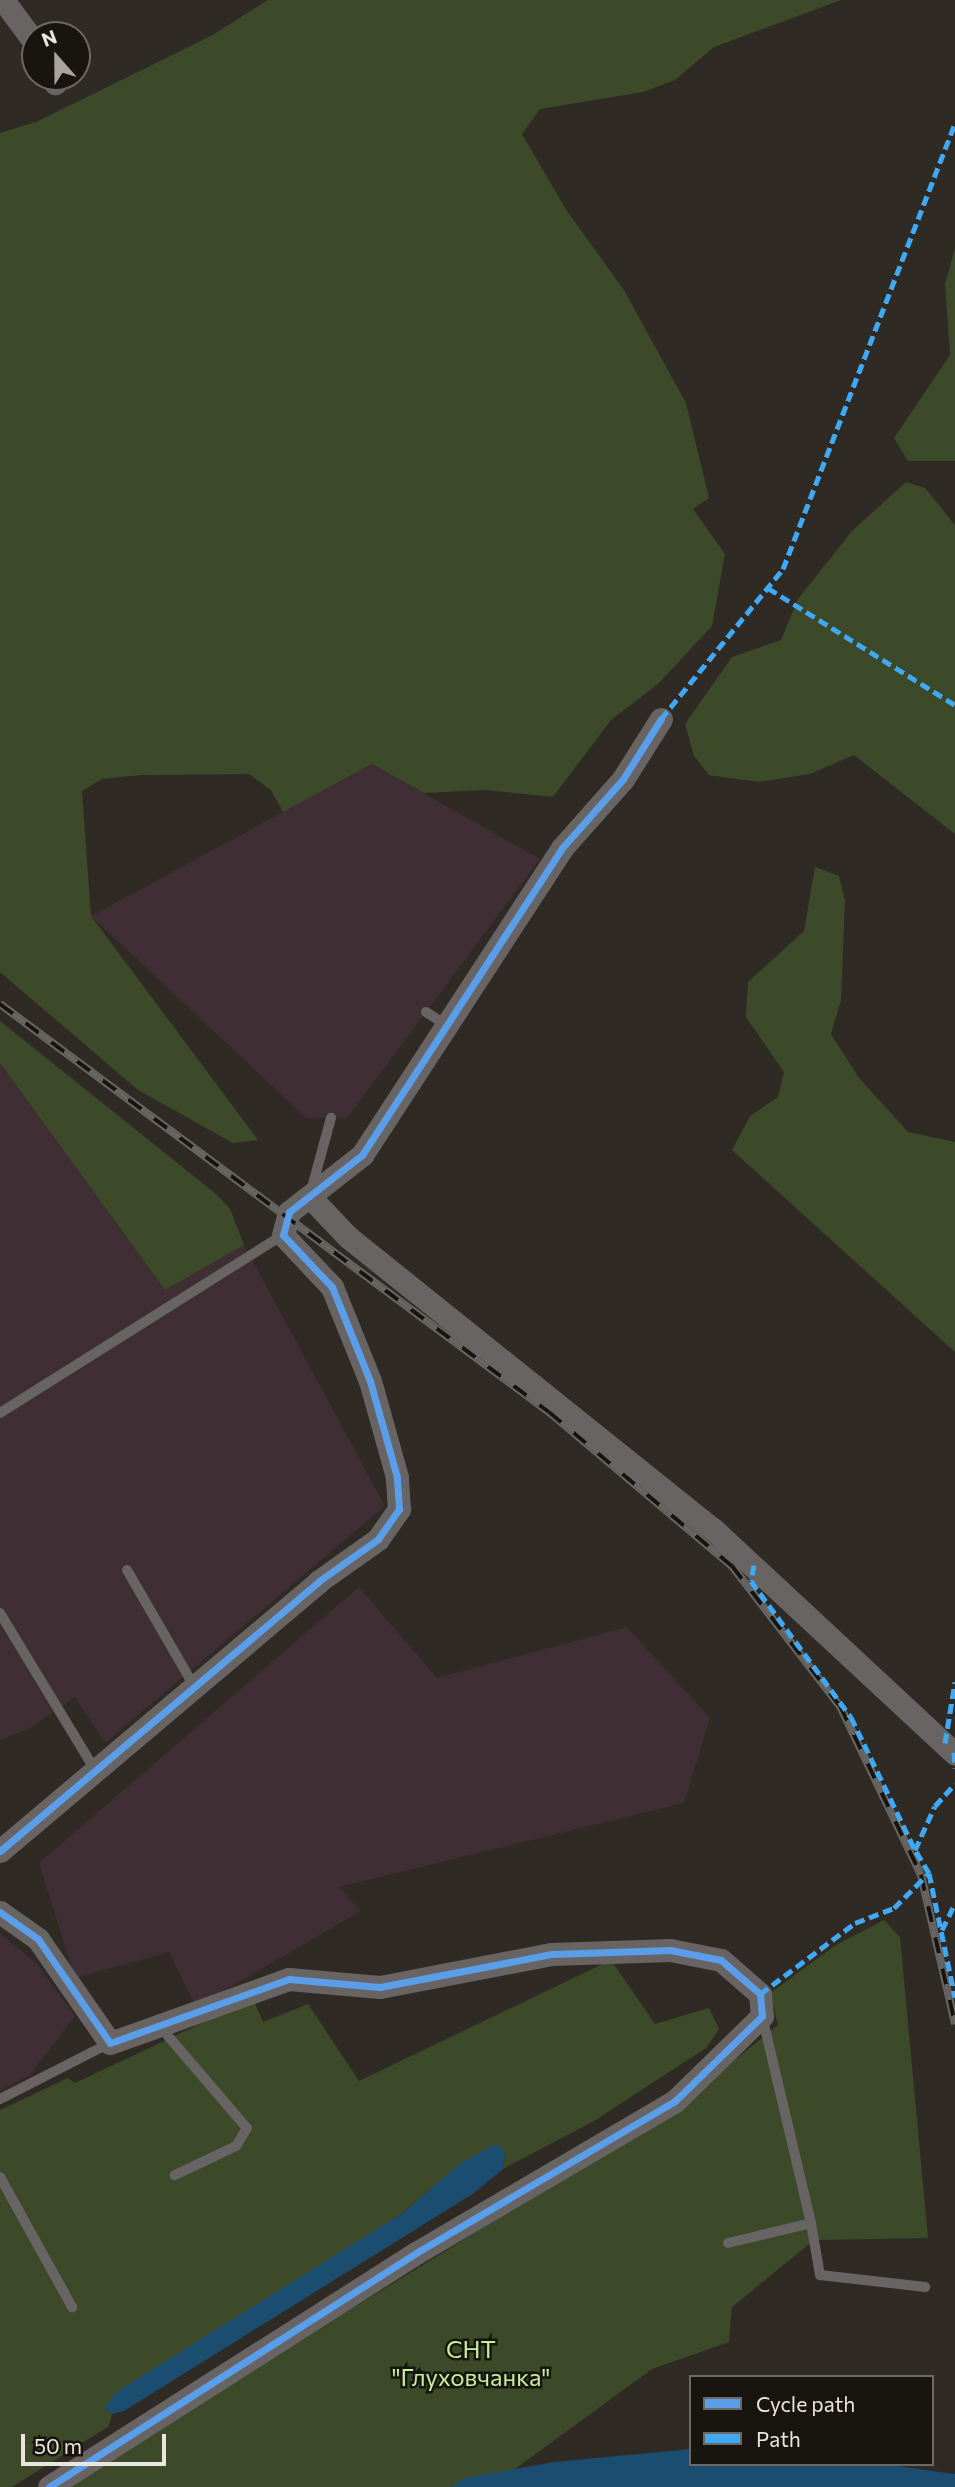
<!DOCTYPE html>
<meta charset="utf-8">
<style>
body{margin:0}
#map{position:relative;width:955px;height:2487px;overflow:hidden;background:#2f2b24;font-family:Commissioner,sans-serif}
div>[style]{position:absolute}
[style*='--x']{left:calc(var(--x)*1px);top:calc(var(--y)*1px);width:calc(var(--w)*1px);rotate:calc(var(--a)*1deg)}
.industrial>*{inset:0;background:#3f2e34}
.green>*{inset:0;background:#3c4a2a}
.water>*{inset:0;background:#1b4d70}
.lane>*{height:10px;margin:-5px;padding:0 5px;transform-origin:5px;border-radius:5px;background:#676463}
.street>*{height:23px;margin:-11.5px;padding:0 11.5px;transform-origin:11.5px;border-radius:11.5px;background:#676463}
.rail>*{height:8px;margin-top:-4px;transform-origin:0;background:repeating-linear-gradient(90deg,#181510 0 16px,#686662 0 32px);box-sizing:border-box;border-block:2px solid #686662}
.quiet>*{height:5px;margin-top:-2.5px;transform-origin:0;background:repeating-linear-gradient(90deg,#3fa9f5 0 10px,transparent 0 15px)}
.cycleway>*{height:7px;margin:-3.5px;padding:0 3.5px;transform-origin:3.5px;border-radius:3.5px;background:#5a9eea}
span{translate:-50% -50%;white-space:nowrap;text-align:center;line-height:1.15;-webkit-text-stroke:5px #181510;paint-order:stroke}
.park-label{font-size:24px;color:#c7ef9b}
.legend{position:absolute;left:689px;top:2375px;width:245px;height:91px;box-sizing:border-box;background:#181510;border:2px solid #6c6962;margin:0;padding:9px 12px;list-style:none;font-size:21px;color:#eae6de}
.legend li{display:flex;align-items:center;gap:14px;height:35px}
.legend b{width:35px;border:2px solid #6c6962}
.north{position:absolute;left:21px;top:21px;width:70px;height:70px;box-sizing:border-box;background:#181510;border:2px solid #6c6962;border-radius:50%;rotate:339deg;font-size:19px;font-weight:700;line-height:28px;text-align:center;color:#eae6de}
.north::after{content:'';display:block;margin:auto;width:24px;height:32px;background:#a9a59d;clip-path:polygon(50% 0,100% 100%,50% 72%,0 100%)}
.scale{position:absolute;left:21px;top:2434px;width:145px;height:32px;box-sizing:border-box;border:4px solid #eae6de;border-top:0;padding-left:9px;font-size:21px;line-height:24px;white-space:nowrap;color:#eae6de;-webkit-text-stroke:5px #181510;paint-order:stroke}
</style>
<div id="map">
<div class="industrial">
<i style="clip-path:polygon(372px 764px,540px 859px,347px 1118px,306px 1118px,91px 916px)"></i>
<i style="clip-path:polygon(0 1063px,165px 1290px,244px 1245px,385px 1506px,105px 1743px,75px 1697px,32px 1727px,0 1740px)"></i>
<i style="clip-path:polygon(359px 1587px,437px 1678px,627px 1627px,710px 1718px,684px 1803px,339px 1887px,361px 1911px,196px 2007px,169px 1952px,75px 1978px,39px 1863px)"></i>
<i style="clip-path:polygon(0 1933px,37px 1964px,75px 2016px,30px 2075px,0 2091px)"></i>
</div>
<div class="green">
<i style="clip-path:polygon(268px 0,841px 0,714px 47px,675px 80px,643px 92px,540px 109px,522px 134px,567px 211px,624px 290px,686px 403px,709px 498px,693px 509px,725px 554px,712px 626px,658px 684px,611px 720px,553px 797px,485px 790px,424px 793px,372px 764px,283px 812px,271px 790px,249px 774px,141px 775px,102px 779px,82px 791px,91px 916px,258px 1140px,233px 1143px,138px 1090px,0 972px,0 133px,36px 122px,211px 36px)"></i>
<i style="clip-path:polygon(955px 248px,955px 461px,908px 461px,894px 438px,950px 355px,945px 284px)"></i>
<i style="clip-path:polygon(906px 482px,925px 488px,955px 525px,955px 834px,854px 755px,810px 774px,759px 782px,709px 775px,694px 756px,685px 724px,732px 657px,781px 640px,798px 599px,852px 531px)"></i>
<i style="clip-path:polygon(815px 867px,839px 876px,845px 901px,841px 1000px,831px 1034px,859px 1078px,908px 1132px,955px 1142px,955px 1352px,732px 1150px,750px 1116px,778px 1097px,784px 1072px,746px 1017px,748px 982px,804px 931px)"></i>
<i style="clip-path:polygon(0 1021px,216px 1194px,230px 1209px,244px 1245px,165px 1290px,0 1063px)"></i>
<i style="clip-path:polygon(884px 1920px,900px 1937px,928px 2238px,814px 2240px,732px 2307px,729px 2342px,652px 2369px,515px 2469px,451px 2487px,62px 2487px,668px 2114px,778px 2025px,770px 1993px,836px 1945px)"></i>
<i style="clip-path:polygon(611px 1960px,655px 2024px,709px 2008px,719px 2029px,706px 2048px,594px 2121px,503px 2169px,505px 2152px,434px 2186px,401px 2214px,105px 2407px,112px 2414px,109px 2426px,12px 2487px,0 2487px,0 2110px,68px 2078px,75px 2083px,253px 1999px,263px 2022px,308px 2004px,359px 2081px)"></i>
</div>
<div class="water">
<i style="clip-path:polygon(496px 2144px,505px 2152px,503px 2169px,474px 2193px,124px 2411px,112px 2414px,104px 2408px,118px 2391px,401px 2214px,461px 2163px)"></i>
<i style="clip-path:polygon(691px 2449px,691px 2464px,883px 2464px,955px 2474px,955px 2487px,451px 2487px,465px 2478px,554px 2462px)"></i>
</div>
<div class="lane">
<i style="--x:426;--y:1012;--w:24;--a:33"></i>
<i style="--x:311;--y:1191;--w:76;--a:-74.7"></i>
<i style="--x:0;--y:1413;--w:334;--a:-32.2"></i>
<i style="--x:127;--y:1570;--w:134;--a:60"></i>
<i style="--x:0;--y:1613;--w:184;--a:58.8"></i>
<i style="--x:162;--y:2029;--w:130;--a:49.4"></i>
<i style="--x:247;--y:2128;--w:21;--a:121"></i>
<i style="--x:236;--y:2146;--w:68;--a:154.6"></i>
<i style="--x:0;--y:2099;--w:123;--a:-27"></i>
<i style="--x:0;--y:2177;--w:149;--a:61"></i>
<i style="--x:811;--y:2223;--w:53;--a:80.2"></i>
<i style="--x:820;--y:2275;--w:106;--a:6.5"></i>
<i style="--x:728;--y:2243;--w:85;--a:-13.5"></i>
<i style="--x:811;--y:2223;--w:213;--a:-103.3"></i>
</div>
<div class="street">
<i style="--x:3;--y:0;--w:54;--a:53.3"></i>
<i style="--x:52;--y:77;--w:7;--a:63"></i>
<i style="--x:310;--y:1197;--w:55;--a:46.5"></i>
<i style="--x:348;--y:1237;--w:467;--a:38.7"></i>
<i style="--x:713;--y:1529;--w:330;--a:42.9"></i>
<i style="--x:0;--y:1851;--w:418;--a:-40.2"></i>
<i style="--x:319;--y:1581;--w:72;--a:-35.4"></i>
<i style="--x:378;--y:1539;--w:37;--a:-55"></i>
<i style="--x:399;--y:1509;--w:32;--a:-94"></i>
<i style="--x:397;--y:1477;--w:100;--a:-105.7"></i>
<i style="--x:370;--y:1381;--w:101;--a:-112"></i>
<i style="--x:332;--y:1287;--w:71;--a:-133.3"></i>
<i style="--x:283;--y:1235;--w:24;--a:-75"></i>
<i style="--x:289;--y:1212;--w:93;--a:-38"></i>
<i style="--x:362;--y:1155;--w:366;--a:-56.9"></i>
<i style="--x:562;--y:848;--w:92;--a:-48.5"></i>
<i style="--x:623;--y:779;--w:71;--a:-57.7"></i>
<i style="--x:0;--y:1912;--w:47;--a:35.4"></i>
<i style="--x:38;--y:1939;--w:126;--a:55.3"></i>
<i style="--x:110;--y:2043;--w:190;--a:-19.7"></i>
<i style="--x:289;--y:1979;--w:91;--a:5"></i>
<i style="--x:380;--y:1987;--w:175;--a:-10.9"></i>
<i style="--x:552;--y:1954;--w:118;--a:-1.9"></i>
<i style="--x:670;--y:1950;--w:52;--a:11.1"></i>
<i style="--x:721;--y:1960;--w:52;--a:41.1"></i>
<i style="--x:760;--y:1994;--w:22;--a:85"></i>
<i style="--x:762;--y:2016;--w:122;--a:135.7"></i>
<i style="--x:675;--y:2101;--w:300;--a:149.6"></i>
<i style="--x:416;--y:2253;--w:435;--a:147.5"></i>
</div>
<div class="rail">
<i style="--x:0;--y:1004;--w:684;--a:36.62"></i>
<i style="--x:549;--y:1412;--w:239;--a:40.1"></i>
<i style="--x:732;--y:1566;--w:177;--a:52.4"></i>
<i style="--x:840;--y:1706;--w:187;--a:64.4"></i>
<i style="--x:921;--y:1875;--w:153;--a:77.1"></i>
</div>
<div class="quiet">
<i style="--x:768;--y:588;--w:221;--a:32"></i>
<i style="--x:661;--y:719;--w:193;--a:-50.9"></i>
<i style="--x:783;--y:569;--w:478;--a:-68.9"></i>
<i style="--x:754;--y:1565;--w:16;--a:101"></i>
<i style="--x:751;--y:1581;--w:169;--a:53.7"></i>
<i style="--x:851;--y:1717;--w:148;--a:64.3"></i>
<i style="--x:945;--y:1743;--w:62;--a:-80.7"></i>
<i style="--x:954;--y:1752;--w:16;--a:86"></i>
<i style="--x:929;--y:1873;--w:27;--a:-121"></i>
<i style="--x:915;--y:1850;--w:48;--a:-65.6"></i>
<i style="--x:935;--y:1806;--w:30;--a:-48"></i>
<i style="--x:942;--y:1930;--w:30;--a:-64"></i>
<i style="--x:760;--y:1994;--w:119;--a:-36.8"></i>
<i style="--x:855;--y:1923;--w:42;--a:-21"></i>
<i style="--x:894;--y:1908;--w:49;--a:-45"></i>
<i style="--x:929;--y:1873;--w:127;--a:78.2"></i>
</div>
<div class="cycleway">
<i style="--x:0;--y:1851;--w:418;--a:-40.2"></i>
<i style="--x:319;--y:1581;--w:72;--a:-35.4"></i>
<i style="--x:378;--y:1539;--w:37;--a:-55"></i>
<i style="--x:399;--y:1509;--w:32;--a:-94"></i>
<i style="--x:397;--y:1477;--w:100;--a:-105.7"></i>
<i style="--x:370;--y:1381;--w:101;--a:-112"></i>
<i style="--x:332;--y:1287;--w:71;--a:-133.3"></i>
<i style="--x:283;--y:1235;--w:24;--a:-75"></i>
<i style="--x:289;--y:1212;--w:93;--a:-38"></i>
<i style="--x:362;--y:1155;--w:366;--a:-56.9"></i>
<i style="--x:562;--y:848;--w:92;--a:-48.5"></i>
<i style="--x:623;--y:779;--w:71;--a:-57.7"></i>
<i style="--x:0;--y:1912;--w:47;--a:35.4"></i>
<i style="--x:38;--y:1939;--w:126;--a:55.3"></i>
<i style="--x:110;--y:2043;--w:190;--a:-19.7"></i>
<i style="--x:289;--y:1979;--w:91;--a:5"></i>
<i style="--x:380;--y:1987;--w:175;--a:-10.9"></i>
<i style="--x:552;--y:1954;--w:118;--a:-1.9"></i>
<i style="--x:670;--y:1950;--w:52;--a:11.1"></i>
<i style="--x:721;--y:1960;--w:52;--a:41.1"></i>
<i style="--x:760;--y:1994;--w:22;--a:85"></i>
<i style="--x:762;--y:2016;--w:122;--a:135.7"></i>
<i style="--x:675;--y:2101;--w:300;--a:149.6"></i>
<i style="--x:416;--y:2253;--w:435;--a:147.5"></i>
</div>
<div class="park-label">
<span style="left:471px;top:2363px">СНТ<br>"Глуховчанка"</span>
</div>
<ul class="legend">
<li><b style="height:9px;background:#5a9eea"></b>Cycle path</li>
<li><b style="height:9px;background:#3fa9f5"></b>Path</li>
</ul>
<div class="north">N</div>
<div class="scale">50 m</div>
</div>
